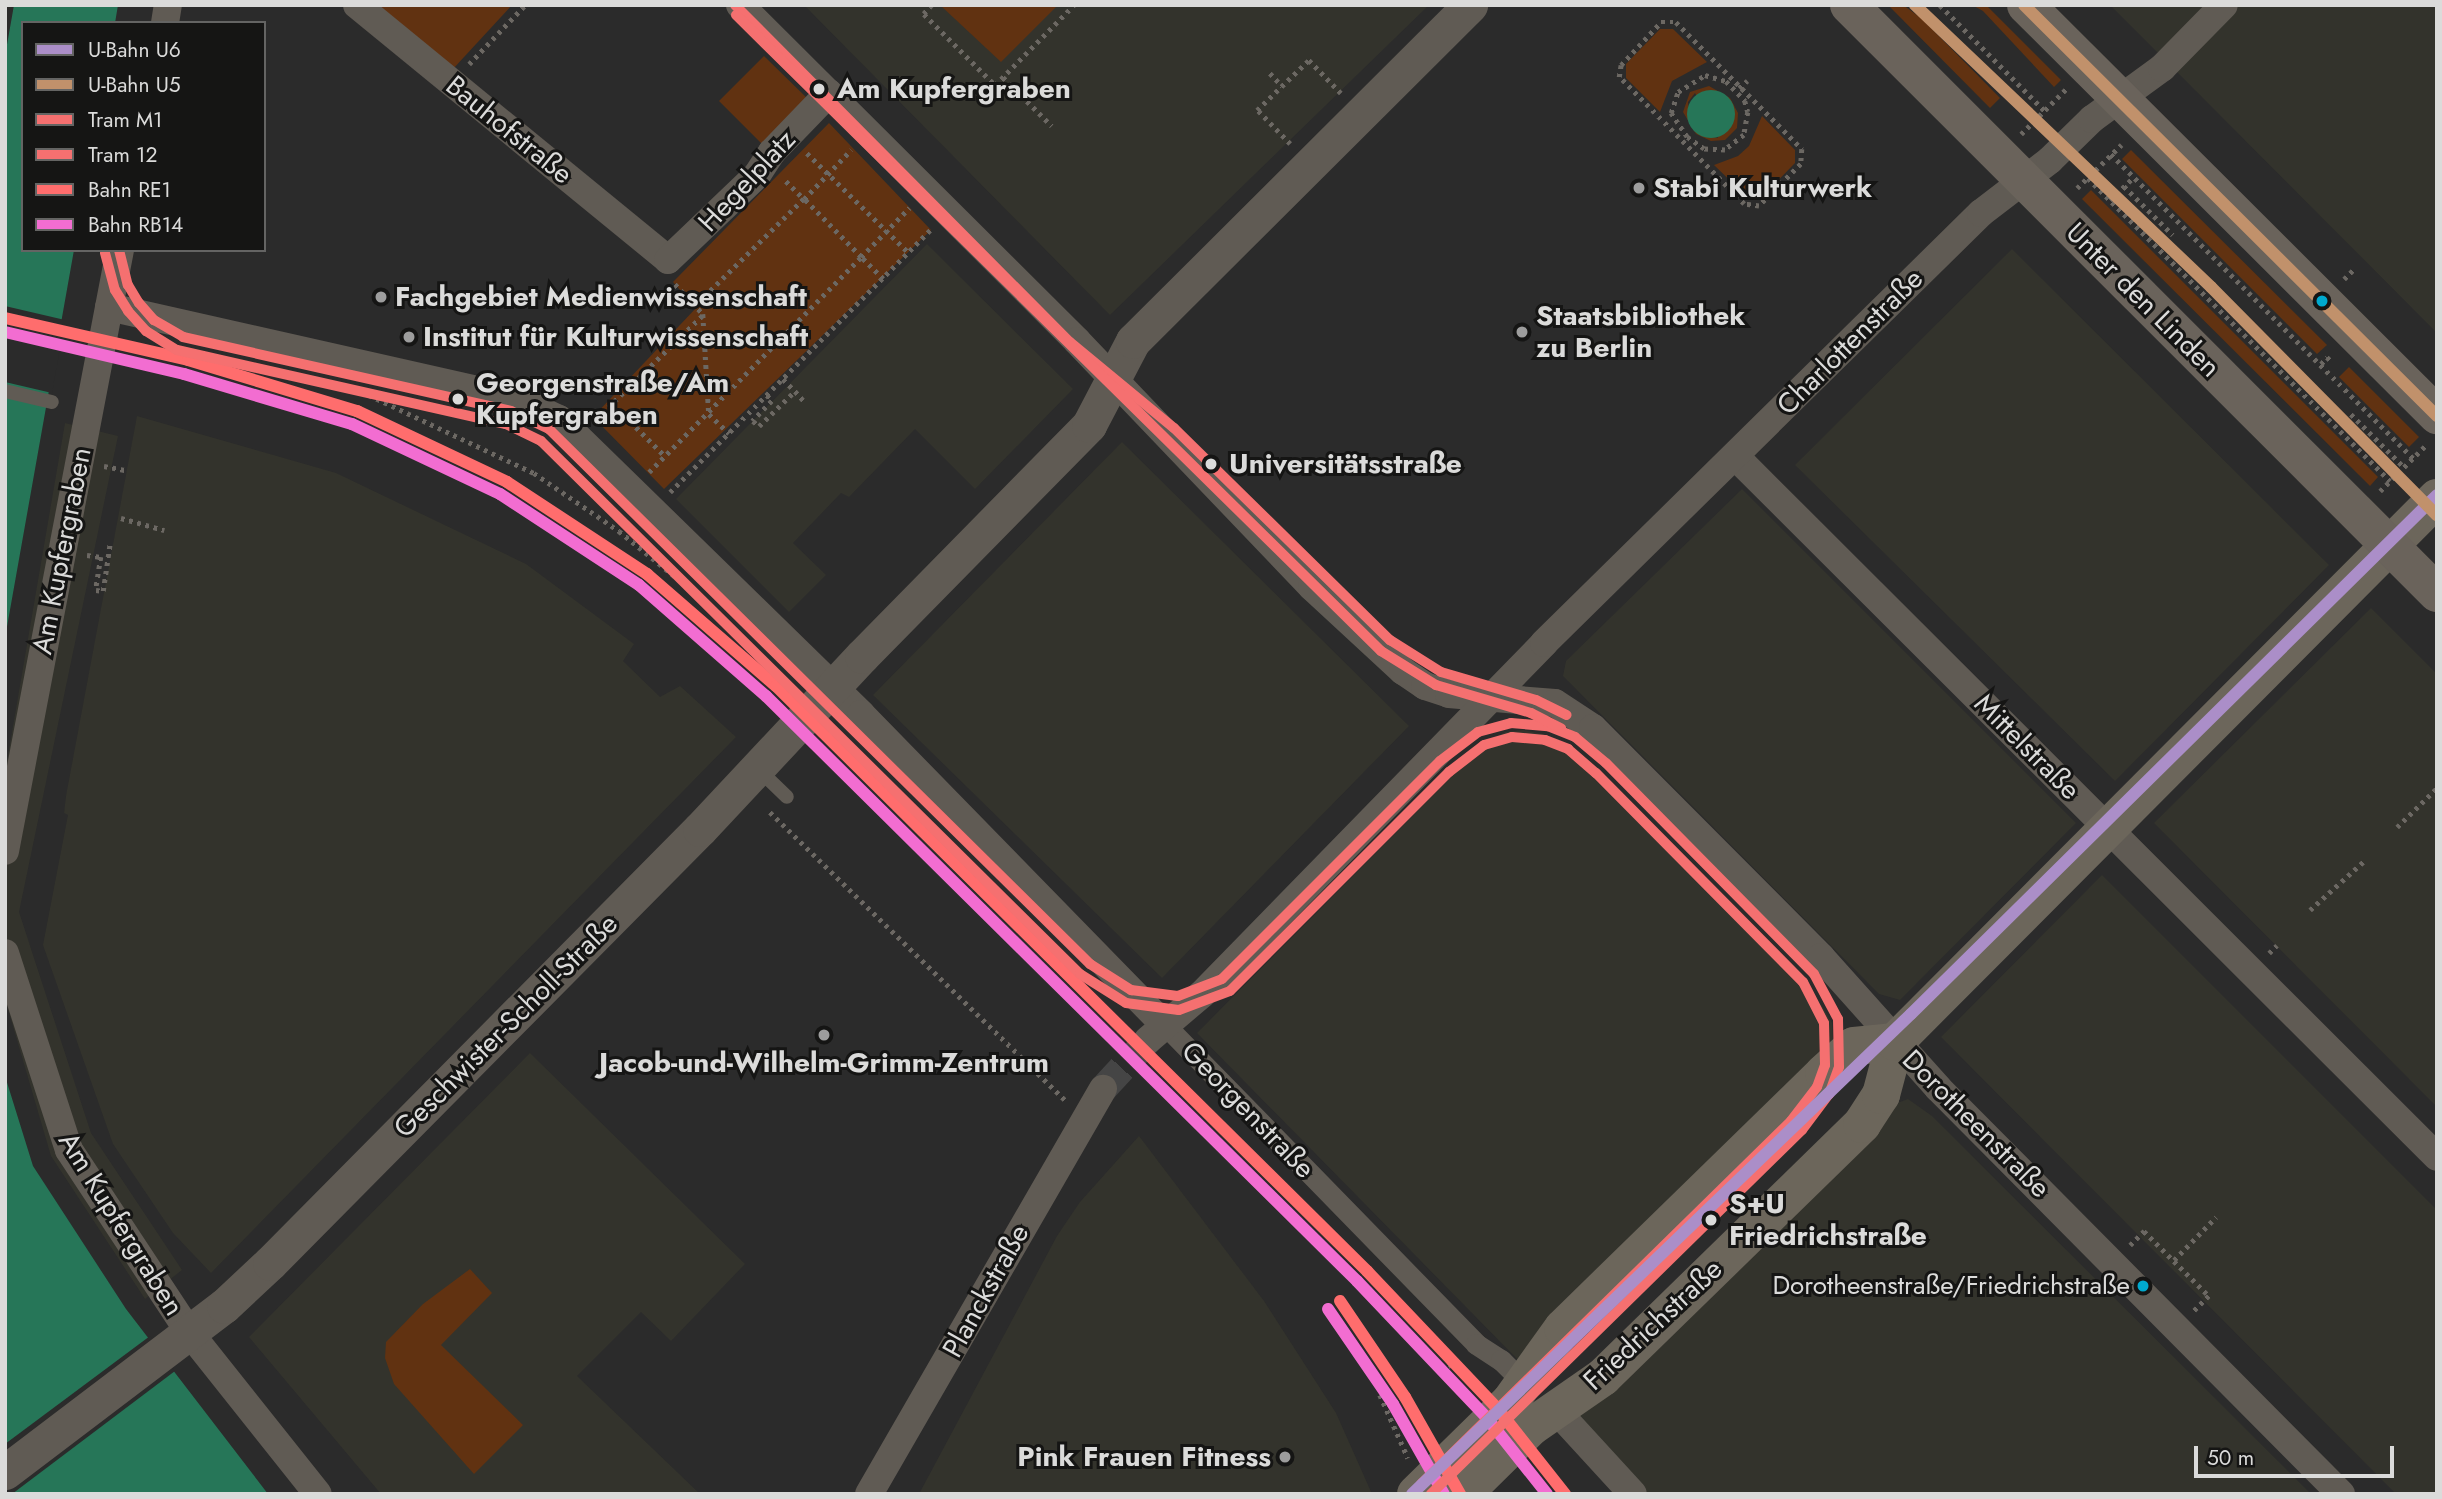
<!DOCTYPE html>
<meta charset="utf-8">
<style>
body{margin:0}
#map{position:relative;width:2442px;height:1499px;overflow:hidden;background:#2b2b2b;font-family:Jost,sans-serif}
div>[style]{position:absolute}
[style*='--x']{left:calc(var(--x)*1px);top:calc(var(--y)*1px);width:calc(var(--w)*1px);rotate:calc(var(--a)*1deg)}
.built>*{inset:0;background:#33332c}
.green>*{inset:0;background:#613211}
.water>*{inset:0;background:#267658}
.round{border-radius:50%}
.pier>*{inset:0;background:#2b2b2b}
.minor-tunnel>*{height:28px;margin-top:-14px;transform-origin:0;background:repeating-linear-gradient(90deg,#454545 0 28px,transparent 0 42px)}
.path>*{height:4.5px;margin-top:-2.25px;transform-origin:0;background:repeating-linear-gradient(90deg,#6c6863 0 3.5px,transparent 0 8.5px)}
.service>*{height:14px;margin:-7px;padding:0 7px;transform-origin:7px;border-radius:7px;background:#605b54}
.pedestrian>*{height:21px;margin:-10.5px;padding:0 10.5px;transform-origin:10.5px;border-radius:10.5px;background:#605b54}
.minor>*{height:28px;margin:-14px;padding:0 14px;transform-origin:14px;border-radius:14px;background:#605b54}
.tertiary>*{height:35px;margin:-17.5px;padding:0 17.5px;transform-origin:17.5px;border-radius:17.5px;background:#605b54}
.secondary>*{height:38px;margin:-19px;padding:0 19px;transform-origin:19px;border-radius:19px;background:#6c665b}
.primary>*{height:38px;margin:-19px;padding:0 19px;transform-origin:19px;border-radius:19px;background:#6a635b}
.tram>*{height:2px;margin:-1px;padding:0 1px;transform-origin:1px;border-radius:1px;background:#6b6763}
.rail-1>*{height:12px;margin:-6px;padding:0 6px;transform-origin:6px;border-radius:6px;background:#ff6d6d}
.rail-2>*{height:12px;margin:-6px;padding:0 6px;transform-origin:6px;border-radius:6px;background:#f26dd1}
.tram-1>*{height:10px;margin:-5px;padding:0 5px;transform-origin:5px;border-radius:5px;background:#f57070}
.tram-2>*{height:10px;margin:-5px;padding:0 5px;transform-origin:5px;border-radius:5px;background:#f57070}
.metro-1>*{height:12px;margin:-6px;padding:0 6px;transform-origin:6px;border-radius:6px;background:#ab8ec8}
.metro-2>*{height:12px;margin:-6px;padding:0 6px;transform-origin:6px;border-radius:6px;background:#c1916b}
.dots>*{width:19px;height:19px;translate:-50% -50%;box-sizing:border-box;border:4px solid #151514;border-radius:50%}
span{translate:-50% -50%;white-space:nowrap;text-align:center;line-height:1.15;-webkit-text-stroke:6px #151514;paint-order:stroke}
.bus-label{font-size:26px;color:#dbdbda}
.right{translate:-100% -50%;text-align:right}
.stop-label{font-size:28px;color:#dbdbda;font-weight:700}
.left{translate:0 -50%;text-align:left}
.street-label{font-size:28px;color:#dbdbda}
.poi-label{font-size:28px;color:#dbdbda;font-weight:700}
.frame{position:absolute;inset:0;border:7px solid #dbdbda;pointer-events:none}
.legend{position:absolute;left:21px;top:21px;width:245px;height:231px;box-sizing:border-box;background:#151514;border:2px solid #646463;margin:0;padding:9px 12px;list-style:none;font-size:21px;color:#dbdbda}
.legend li{display:flex;align-items:center;gap:14px;height:35px}
.legend b{width:35px;border:2px solid #646463}
.scale{position:absolute;left:2194px;top:1446px;width:200px;height:32px;box-sizing:border-box;border:4px solid #dbdbda;border-top:0;padding-left:9px;font-size:21px;line-height:24px;white-space:nowrap;color:#dbdbda;-webkit-text-stroke:5px #151514;paint-order:stroke}
</style>
<div id="map">
<div class="built">
<i style="clip-path:polygon(804px 5px,1429px 5px,1110px 315px)"></i>
<i style="clip-path:polygon(2110px 5px,2437px 5px,2437px 333px,2190px 85px)"></i>
<i style="clip-path:polygon(927px 244px,1073px 389px,975px 489px,915px 429px,849px 497px,841px 493px,793px 543px,826px 575px,789px 612px,676px 499px)"></i>
<i style="clip-path:polygon(2012px 249px,2329px 565px,2115px 781px,1795px 465px)"></i>
<i style="clip-path:polygon(137px 416px,336px 473px,526px 564px,634px 644px,623px 661px,660px 697px,680px 686px,736px 737px,211px 1273px,173px 1233px,113px 1144px,43px 945px,68px 815px,64px 813px,66px 796px)"></i>
<i style="clip-path:polygon(65px 423px,118px 436px,19px 912px,91px 1133px,182px 1270px,145px 1299px,51px 1156px,5px 999px,5px 773px)"></i>
<i style="clip-path:polygon(1122px 442px,1409px 726px,1162px 978px,873px 695px)"></i>
<i style="clip-path:polygon(1742px 489px,2076px 823px,1900px 1000px,1879px 994px,1563px 676px,1566px 661px)"></i>
<i style="clip-path:polygon(2371px 608px,2437px 674px,2437px 1107px,2154px 823px)"></i>
<i style="clip-path:polygon(1523px 730px,1543px 734px,1568px 751px,1822px 1006px,1832px 1023px,1833px 1039px,1524px 1366px,1197px 1033px,1481px 747px,1505px 732px)"></i>
<i style="clip-path:polygon(2102px 875px,2437px 1210px,2437px 1494px,2396px 1494px,1941px 1037px)"></i>
<i style="clip-path:polygon(530px 1053px,745px 1264px,671px 1341px,641px 1312px,577px 1376px,700px 1494px,381px 1494px,249px 1337px)"></i>
<i style="clip-path:polygon(1908px 1099px,1932px 1116px,2311px 1494px,1645px 1494px,1575px 1423px,1577px 1407px,1892px 1105px)"></i>
<i style="clip-path:polygon(1139px 1136px,1264px 1301px,1336px 1413px,1372px 1494px,919px 1494px,1057px 1236px,1080px 1202px)"></i>
</div>
<div class="green">
<i style="clip-path:polygon(378px 5px,512px 5px,453px 69px)"></i>
<i style="clip-path:polygon(940px 5px,1058px 5px,1001px 62px)"></i>
<i style="clip-path:polygon(1888px 5px,1903px 5px,1921px 18px,2000px 98px,1990px 108px)"></i>
<i style="clip-path:polygon(1972px 5px,1986px 5px,2061px 80px,2054px 87px,1983px 11px)"></i>
<i style="clip-path:polygon(1660px 29px,1673px 29px,1707px 62px,1672px 81px,1660px 112px,1626px 78px,1626px 64px)"></i>
<i style="clip-path:polygon(764px 56px,811px 102px,766px 148px,719px 101px)"></i>
<i style="clip-path:polygon(evenodd,1709px 86px,1730px 98px,1738px 113px,1737px 128px,1725px 140px,1711px 141px,1696px 134px,1683px 112px,1690px 92px,1709px 86px,1695px 93px,1718px 138px,1704px 135px,1690px 121px,1688px 102px,1695px 93px)"></i>
<i style="clip-path:polygon(1762px 116px,1795px 150px,1795px 163px,1760px 199px,1748px 198px,1714px 165px,1738px 156px,1749px 146px)"></i>
<i style="clip-path:polygon(829px 123px,931px 230px,664px 489px,593px 417px,696px 308px,673px 282px)"></i>
<i style="clip-path:polygon(2131px 150px,2327px 345px,2317px 354px,2122px 159px)"></i>
<i style="clip-path:polygon(2091px 190px,2378px 477px,2370px 486px,2082px 199px)"></i>
<i style="clip-path:polygon(2349px 367px,2419px 437px,2409px 447px,2339px 377px)"></i>
<i style="clip-path:polygon(470px 1269px,492px 1293px,441px 1345px,523px 1425px,474px 1474px,394px 1384px,385px 1358px,386px 1342px,423px 1304px)"></i>
</div>
<div class="water">
<i style="clip-path:polygon(14px 5px,118px 5px,115px 23px,23px 23px,23px 250px,74px 250px,5px 638px,5px 56px)"></i>
<i class="round" style="left:1687px;top:90px;width:48px;height:48px"></i>
<i style="clip-path:polygon(5px 1076px,33px 1166px,126px 1309px,268px 1494px,5px 1494px)"></i>
</div>
<div class="pier">
<i style="clip-path:polygon(5px 306px,65px 320px,52px 393px,5px 382px)"></i>
<i style="clip-path:polygon(150px 1336px,175px 1371px,12px 1494px,5px 1494px,5px 1444px)"></i>
</div>
<div class="minor-tunnel">
<i style="--x:1103;--y:1089;--w:67;--a:-47.4"></i>
</div>
<div class="path">
<i style="--x:932;--y:5;--w:12;--a:132"></i>
<i style="--x:924;--y:14;--w:100;--a:45"></i>
<i style="--x:995;--y:85;--w:112;--a:-45.4"></i>
<i style="--x:1940;--y:5;--w:149;--a:45.3"></i>
<i style="--x:1661;--y:22;--w:15;--a:0"></i>
<i style="--x:1676;--y:22;--w:179;--a:45.2"></i>
<i style="--x:1802;--y:149;--w:15;--a:94"></i>
<i style="--x:1801;--y:164;--w:59;--a:135"></i>
<i style="--x:1759;--y:206;--w:15;--a:-172"></i>
<i style="--x:1744;--y:204;--w:178;--a:-134.5"></i>
<i style="--x:1619;--y:77;--w:12;--a:-81"></i>
<i style="--x:1621;--y:65;--w:59;--a:-47.1"></i>
<i style="--x:469;--y:64;--w:81;--a:-46.5"></i>
<i style="--x:1270;--y:73;--w:18;--a:47"></i>
<i style="--x:1705;--y:75;--w:22;--a:16"></i>
<i style="--x:1726;--y:81;--w:28;--a:46"></i>
<i style="--x:1745;--y:101;--w:11;--a:75"></i>
<i style="--x:1748;--y:112;--w:23;--a:100"></i>
<i style="--x:1744;--y:135;--w:24;--a:142"></i>
<i style="--x:1725;--y:150;--w:21;--a:-177"></i>
<i style="--x:1704;--y:149;--w:21;--a:-145"></i>
<i style="--x:1687;--y:137;--w:29;--a:-124"></i>
<i style="--x:1671;--y:113;--w:22;--a:-72"></i>
<i style="--x:1678;--y:92;--w:32;--a:-32"></i>
<i style="--x:1003;--y:77;--w:69;--a:45"></i>
<i style="--x:1739;--y:88;--w:11;--a:-41"></i>
<i style="--x:2021;--y:134;--w:65;--a:-45"></i>
<i style="--x:1290;--y:144;--w:47;--a:-134.1"></i>
<i style="--x:1257;--y:110;--w:72;--a:-43.9"></i>
<i style="--x:1309;--y:60;--w:46;--a:45.9"></i>
<i style="--x:807;--y:153;--w:143;--a:44.4"></i>
<i style="--x:2111;--y:154;--w:429;--a:45.2"></i>
<i style="--x:2088;--y:178;--w:428;--a:45.1"></i>
<i style="--x:786;--y:181;--w:25;--a:45"></i>
<i style="--x:804;--y:199;--w:68;--a:-46.2"></i>
<i style="--x:2124;--y:186;--w:69;--a:45"></i>
<i style="--x:2077;--y:188;--w:62;--a:-44.3"></i>
<i style="--x:2117;--y:194;--w:69;--a:45.6"></i>
<i style="--x:2110;--y:200;--w:33;--a:-44"></i>
<i style="--x:883;--y:279;--w:31;--a:-135"></i>
<i style="--x:861;--y:257;--w:69;--a:-45.6"></i>
<i style="--x:2344;--y:279;--w:13;--a:-45"></i>
<i style="--x:675;--y:284;--w:41;--a:47"></i>
<i style="--x:703;--y:314;--w:100;--a:86.6"></i>
<i style="--x:709;--y:414;--w:28;--a:44"></i>
<i style="--x:2321;--y:364;--w:9;--a:-49"></i>
<i style="--x:2327;--y:357;--w:8;--a:45"></i>
<i style="--x:783;--y:379;--w:17;--a:45"></i>
<i style="--x:369;--y:395;--w:183;--a:25.3"></i>
<i style="--x:534;--y:473;--w:103;--a:34.3"></i>
<i style="--x:619;--y:531;--w:87;--a:39"></i>
<i style="--x:767;--y:395;--w:8;--a:50"></i>
<i style="--x:772;--y:401;--w:28;--a:134"></i>
<i style="--x:753;--y:421;--w:8;--a:40"></i>
<i style="--x:759;--y:426;--w:50;--a:-44.2"></i>
<i style="--x:795;--y:391;--w:13;--a:48"></i>
<i style="--x:612;--y:403;--w:75;--a:45"></i>
<i style="--x:2351;--y:414;--w:75;--a:45"></i>
<i style="--x:596;--y:419;--w:149;--a:-44.2"></i>
<i style="--x:2345;--y:420;--w:75;--a:45"></i>
<i style="--x:104;--y:466;--w:25;--a:11"></i>
<i style="--x:649;--y:472;--w:302;--a:-45.4"></i>
<i style="--x:861;--y:257;--w:81;--a:-134.5"></i>
<i style="--x:804;--y:199;--w:153;--a:135.5"></i>
<i style="--x:2380;--y:491;--w:65;--a:-45"></i>
<i style="--x:670;--y:492;--w:369;--a:-45.2"></i>
<i style="--x:121;--y:518;--w:45;--a:15.6"></i>
<i style="--x:87;--y:555;--w:14;--a:8"></i>
<i style="--x:101;--y:557;--w:33;--a:99"></i>
<i style="--x:96;--y:590;--w:7;--a:8"></i>
<i style="--x:103;--y:591;--w:49;--a:-81.7"></i>
<i style="--x:770;--y:812;--w:415;--a:44.3"></i>
<i style="--x:2397;--y:827;--w:56;--a:-44.3"></i>
<i style="--x:2310;--y:910;--w:72;--a:-42.2"></i>
<i style="--x:2269;--y:953;--w:11;--a:-45"></i>
<i style="--x:2130;--y:1245;--w:20;--a:-45"></i>
<i style="--x:2144;--y:1231;--w:92;--a:45"></i>
<i style="--x:2209;--y:1296;--w:21;--a:135"></i>
<i style="--x:2174;--y:1260;--w:60;--a:-45.7"></i>
<i style="--x:1448;--y:1366;--w:15;--a:-23"></i>
<i style="--x:1380;--y:1395;--w:69;--a:66"></i>
</div>
<div class="service">
<i style="--x:5;--y:391;--w:48;--a:13.2"></i>
<i style="--x:758;--y:769;--w:40;--a:44"></i>
</div>
<div class="pedestrian">
<i style="--x:1165;--y:1025;--w:446;--a:45.7"></i>
<i style="--x:1476;--y:1344;--w:30;--a:33"></i>
<i style="--x:1501;--y:1360;--w:34;--a:45"></i>
</div>
<div class="minor">
<i style="--x:357;--y:5;--w:402;--a:39.3"></i>
<i style="--x:668;--y:260;--w:123;--a:-43.7"></i>
<i style="--x:757;--y:175;--w:27;--a:-57"></i>
<i style="--x:772;--y:152;--w:82;--a:-46"></i>
<i style="--x:740;--y:5;--w:476;--a:44.9"></i>
<i style="--x:1077;--y:341;--w:340;--a:46.3"></i>
<i style="--x:1312;--y:587;--w:124;--a:42.7"></i>
<i style="--x:1403;--y:671;--w:27;--a:34"></i>
<i style="--x:1425;--y:686;--w:25;--a:18"></i>
<i style="--x:1449;--y:694;--w:106;--a:4.9"></i>
<i style="--x:1555;--y:703;--w:45;--a:33.3"></i>
<i style="--x:1593;--y:728;--w:323;--a:45.1"></i>
<i style="--x:1821;--y:957;--w:176;--a:48.2"></i>
<i style="--x:1938;--y:1088;--w:572;--a:45.21"></i>
<i style="--x:165;--y:23;--w:18;--a:-81"></i>
<i style="--x:109;--y:307;--w:415;--a:12.7"></i>
<i style="--x:514;--y:398;--w:50;--a:25"></i>
<i style="--x:559;--y:419;--w:422;--a:44.3"></i>
<i style="--x:861;--y:714;--w:435;--a:45.7"></i>
<i style="--x:1735;--y:456;--w:992;--a:44.96"></i>
<i style="--x:5;--y:851;--w:612;--a:-79.17"></i>
<i style="--x:5;--y:953;--w:207;--a:72"></i>
<i style="--x:69;--y:1150;--w:218;--a:56.6"></i>
<i style="--x:189;--y:1332;--w:207;--a:51.5"></i>
<i style="--x:1148;--y:1040;--w:71;--a:-40.4"></i>
<i style="--x:1202;--y:994;--w:490;--a:-45.7"></i>
<i style="--x:1544;--y:643;--w:613;--a:-44.54"></i>
<i style="--x:1981;--y:213;--w:87;--a:-37.5"></i>
<i style="--x:2050;--y:160;--w:59;--a:-44.3"></i>
<i style="--x:2092;--y:119;--w:87;--a:-36.1"></i>
<i style="--x:2162;--y:68;--w:88;--a:-45.5"></i>
<i style="--x:1555;--y:1409;--w:115;--a:47.5"></i>
<i style="--x:869;--y:1494;--w:468;--a:-60"></i>
</div>
<div class="tertiary">
<i style="--x:5;--y:1472;--w:275;--a:-37.2"></i>
<i style="--x:224;--y:1306;--w:63;--a:-43.1"></i>
<i style="--x:270;--y:1263;--w:611;--a:-45.27"></i>
<i style="--x:700;--y:829;--w:237;--a:-46.9"></i>
<i style="--x:862;--y:656;--w:324;--a:-45.5"></i>
<i style="--x:1089;--y:425;--w:95;--a:-62.4"></i>
<i style="--x:1133;--y:341;--w:476;--a:-44.9"></i>
</div>
<div class="secondary">
<i style="--x:1416;--y:1494;--w:132;--a:-44.4"></i>
<i style="--x:1510;--y:1402;--w:91;--a:-54.4"></i>
<i style="--x:1563;--y:1328;--w:365;--a:-44.3"></i>
<i style="--x:1824;--y:1073;--w:40;--a:-42"></i>
<i style="--x:1854;--y:1046;--w:41;--a:-5.6"></i>
<i style="--x:1463;--y:1494;--w:95;--a:-44.6"></i>
<i style="--x:1531;--y:1427;--w:88;--a:-34.8"></i>
<i style="--x:1603;--y:1377;--w:362;--a:-44.3"></i>
<i style="--x:1862;--y:1124;--w:35;--a:-57"></i>
<i style="--x:1881;--y:1095;--w:55;--a:-75.2"></i>
<i style="--x:1895;--y:1042;--w:768;--a:-45.11"></i>
</div>
<div class="primary">
<i style="--x:1849;--y:5;--w:832;--a:45"></i>
<i style="--x:2026;--y:5;--w:581;--a:44.93"></i>
</div>
<div class="tram">
<i style="--x:730;--y:5;--w:33;--a:45"></i>
</div>
<div class="rail-1">
<i style="--x:5;--y:318;--w:188;--a:12.9"></i>
<i style="--x:188;--y:360;--w:177;--a:16.8"></i>
<i style="--x:357;--y:411;--w:166;--a:25.3"></i>
<i style="--x:507;--y:482;--w:168;--a:33.3"></i>
<i style="--x:647;--y:574;--w:171;--a:41"></i>
<i style="--x:776;--y:686;--w:832;--a:44.71"></i>
<i style="--x:1367;--y:1271;--w:189;--a:46.5"></i>
<i style="--x:1497;--y:1408;--w:110;--a:51.7"></i>
<i style="--x:1340;--y:1301;--w:116;--a:55.9"></i>
<i style="--x:1405;--y:1397;--w:112;--a:60.4"></i>
</div>
<div class="rail-2">
<i style="--x:5;--y:332;--w:184;--a:13.2"></i>
<i style="--x:184;--y:374;--w:175;--a:16.6"></i>
<i style="--x:352;--y:424;--w:164;--a:25.3"></i>
<i style="--x:500;--y:494;--w:166;--a:33.2"></i>
<i style="--x:639;--y:585;--w:169;--a:41.2"></i>
<i style="--x:766;--y:696;--w:832;--a:44.71"></i>
<i style="--x:1357;--y:1281;--w:187;--a:46.5"></i>
<i style="--x:1486;--y:1417;--w:98;--a:51.6"></i>
<i style="--x:1328;--y:1309;--w:115;--a:55.6"></i>
<i style="--x:1393;--y:1404;--w:103;--a:60.5"></i>
</div>
<div class="tram-1">
<i style="--x:735;--y:5;--w:475;--a:45.2"></i>
<i style="--x:1070;--y:342;--w:135;--a:39.6"></i>
<i style="--x:1174;--y:428;--w:303;--a:44.5"></i>
<i style="--x:1390;--y:640;--w:60;--a:32.1"></i>
<i style="--x:1441;--y:672;--w:99;--a:16.4"></i>
<i style="--x:1536;--y:700;--w:34;--a:26"></i>
<i style="--x:119;--y:250;--w:36;--a:76"></i>
<i style="--x:128;--y:285;--w:21;--a:59"></i>
<i style="--x:139;--y:303;--w:23;--a:49"></i>
<i style="--x:154;--y:320;--w:34;--a:30"></i>
<i style="--x:183;--y:337;--w:336;--a:12.7"></i>
<i style="--x:511;--y:411;--w:42;--a:25.3"></i>
<i style="--x:549;--y:429;--w:761;--a:44.68"></i>
<i style="--x:1090;--y:964;--w:49;--a:32.4"></i>
<i style="--x:1131;--y:990;--w:47;--a:7.3"></i>
<i style="--x:1178;--y:996;--w:47;--a:-21.1"></i>
<i style="--x:1222;--y:979;--w:308;--a:-45"></i>
<i style="--x:1440;--y:761;--w:48;--a:-37.3"></i>
<i style="--x:1478;--y:732;--w:34;--a:-15"></i>
<i style="--x:1511;--y:723;--w:37;--a:5"></i>
<i style="--x:1548;--y:726;--w:29;--a:22"></i>
<i style="--x:1575;--y:737;--w:40;--a:40"></i>
<i style="--x:1606;--y:763;--w:296;--a:45.4"></i>
<i style="--x:1814;--y:974;--w:51;--a:61.9"></i>
<i style="--x:1838;--y:1019;--w:48;--a:88.8"></i>
<i style="--x:1839;--y:1067;--w:29;--a:110"></i>
<i style="--x:1829;--y:1094;--w:45;--a:126.9"></i>
<i style="--x:1802;--y:1130;--w:520;--a:135.55"></i>
</div>
<div class="tram-2">
<i style="--x:736;--y:15;--w:906;--a:44.6"></i>
<i style="--x:1381;--y:651;--w:65;--a:31.7"></i>
<i style="--x:1436;--y:685;--w:99;--a:16.4"></i>
<i style="--x:1531;--y:713;--w:34;--a:27"></i>
<i style="--x:105;--y:253;--w:38;--a:75"></i>
<i style="--x:115;--y:290;--w:25;--a:58"></i>
<i style="--x:128;--y:311;--w:27;--a:48"></i>
<i style="--x:146;--y:331;--w:36;--a:32"></i>
<i style="--x:177;--y:350;--w:337;--a:12.7"></i>
<i style="--x:506;--y:424;--w:39;--a:26"></i>
<i style="--x:541;--y:441;--w:758;--a:44.68"></i>
<i style="--x:1080;--y:974;--w:54;--a:32.2"></i>
<i style="--x:1126;--y:1003;--w:53;--a:7.5"></i>
<i style="--x:1179;--y:1010;--w:54;--a:-20.4"></i>
<i style="--x:1230;--y:991;--w:310;--a:-45"></i>
<i style="--x:1449;--y:772;--w:44;--a:-37.6"></i>
<i style="--x:1484;--y:745;--w:29;--a:-16"></i>
<i style="--x:1512;--y:737;--w:33;--a:5"></i>
<i style="--x:1545;--y:740;--w:25;--a:21"></i>
<i style="--x:1568;--y:749;--w:37;--a:41"></i>
<i style="--x:1596;--y:773;--w:294;--a:45.3"></i>
<i style="--x:1803;--y:982;--w:46;--a:62.9"></i>
<i style="--x:1824;--y:1023;--w:42;--a:88.6"></i>
<i style="--x:1825;--y:1065;--w:23;--a:110"></i>
<i style="--x:1817;--y:1087;--w:43;--a:127.4"></i>
<i style="--x:1791;--y:1121;--w:518;--a:135.55"></i>
</div>
<div class="metro-1">
<i style="--x:1412;--y:1494;--w:692;--a:-43.89"></i>
<i style="--x:1911;--y:1014;--w:739;--a:-44.62"></i>
</div>
<div class="metro-2">
<i style="--x:1915;--y:5;--w:409;--a:43.6"></i>
<i style="--x:2211;--y:287;--w:321;--a:45.3"></i>
<i style="--x:2024;--y:5;--w:583;--a:44.86"></i>
</div>
<div class="dots">
<i style="left:819px;top:89px;background:#dbdbda"></i>
<i style="left:1639px;top:188px;background:#9d9d9d"></i>
<i style="left:381px;top:297px;background:#9d9d9d"></i>
<i style="left:2322px;top:301px;background:#00a9ce"></i>
<i style="left:1522px;top:332px;background:#9d9d9d"></i>
<i style="left:409px;top:337px;background:#9d9d9d"></i>
<i style="left:458px;top:399px;background:#dbdbda"></i>
<i style="left:1211px;top:464px;background:#dbdbda"></i>
<i style="left:824px;top:1035px;background:#9d9d9d"></i>
<i style="left:1711px;top:1220px;background:#dbdbda"></i>
<i style="left:2143px;top:1286px;background:#00a9ce"></i>
<i style="left:1285px;top:1457px;background:#9d9d9d"></i>
</div>
<div class="bus-label">
<span class="right" style="left:2130px;top:1286px">Dorotheenstraße/Friedrichstraße</span>
</div>
<div class="stop-label">
<span class="left" style="left:837px;top:89px">Am Kupfergraben</span>
<span class="left" style="left:476px;top:399px">Georgenstraße/Am<br>Kupfergraben</span>
<span class="left" style="left:1229px;top:464px">Universitätsstraße</span>
<span class="left" style="left:1729px;top:1220px">S+U<br>Friedrichstraße</span>
</div>
<div class="street-label">
<span style="left:509px;top:130px;rotate:39deg">Bauhofstraße</span>
<span style="left:747px;top:181px;rotate:-47deg">Hegelplatz</span>
<span style="left:2143px;top:300px;rotate:45deg">Unter den Linden</span>
<span style="left:1850px;top:342px;rotate:-45deg">Charlottenstraße</span>
<span style="left:62px;top:551px;rotate:-79deg">Am Kupfergraben</span>
<span style="left:2027px;top:747px;rotate:45deg">Mittelstraße</span>
<span style="left:506px;top:1026px;rotate:-45deg">Geschwister-Scholl-Straße</span>
<span style="left:1248px;top:1110px;rotate:46deg">Georgenstraße</span>
<span style="left:1976px;top:1124px;rotate:45deg">Dorotheenstraße</span>
<span style="left:121px;top:1224px;rotate:58deg">Am Kupfergraben</span>
<span style="left:986px;top:1291px;rotate:-61deg">Planckstraße</span>
<span style="left:1653px;top:1325px;rotate:-43deg">Friedrichstraße</span>
</div>
<div class="poi-label">
<span class="left" style="left:1653px;top:188px">Stabi Kulturwerk</span>
<span class="left" style="left:395px;top:297px">Fachgebiet Medienwissenschaft</span>
<span class="left" style="left:1536px;top:332px">Staatsbibliothek<br>zu Berlin</span>
<span class="left" style="left:423px;top:337px">Institut für Kulturwissenschaft</span>
<span style="left:824px;top:1063px">Jacob-und-Wilhelm-Grimm-Zentrum</span>
<span class="right" style="left:1271px;top:1457px">Pink Frauen Fitness</span>
</div>
<div class="frame"></div>
<ul class="legend">
<li><b style="height:9px;background:#ab8ec8"></b>U-Bahn U6</li>
<li><b style="height:9px;background:#c1916b"></b>U-Bahn U5</li>
<li><b style="height:9px;background:#f57070"></b>Tram M1</li>
<li><b style="height:9px;background:#f57070"></b>Tram 12</li>
<li><b style="height:9px;background:#ff6d6d"></b>Bahn RE1</li>
<li><b style="height:9px;background:#f26dd1"></b>Bahn RB14</li>
</ul>
<div class="scale">50 m</div>
</div>
